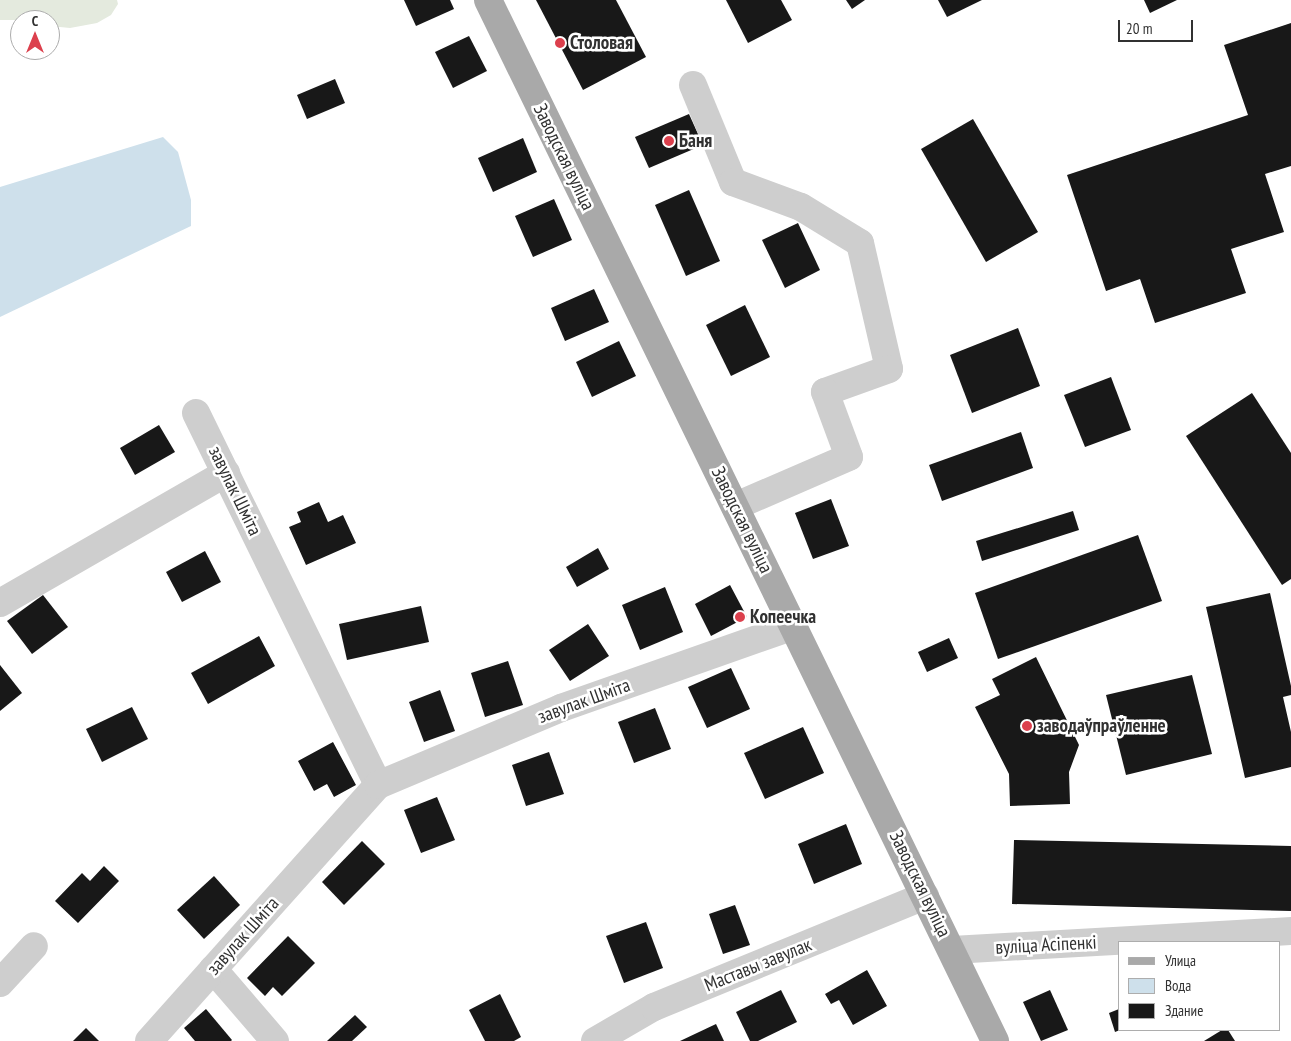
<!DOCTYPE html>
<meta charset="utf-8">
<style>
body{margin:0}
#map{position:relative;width:1291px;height:1041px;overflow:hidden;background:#fff;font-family:"PT Sans Narrow",sans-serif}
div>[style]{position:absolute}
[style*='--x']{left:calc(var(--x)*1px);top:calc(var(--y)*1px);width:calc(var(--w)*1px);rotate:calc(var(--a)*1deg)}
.green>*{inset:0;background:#e4eade}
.water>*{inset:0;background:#cee0eb}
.building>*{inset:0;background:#181818}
.minor>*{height:28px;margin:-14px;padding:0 14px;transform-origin:14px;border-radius:14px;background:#cecece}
.major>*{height:28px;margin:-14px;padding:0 14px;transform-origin:14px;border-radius:14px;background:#a9a9a9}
.dots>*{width:14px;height:14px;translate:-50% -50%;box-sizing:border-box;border:2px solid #fff;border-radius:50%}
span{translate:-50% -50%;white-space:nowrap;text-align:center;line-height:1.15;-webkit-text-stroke:5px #fff;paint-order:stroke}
.poi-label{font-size:19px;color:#313131;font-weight:700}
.left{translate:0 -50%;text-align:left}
.street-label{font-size:19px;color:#313131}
.legend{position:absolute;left:1118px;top:941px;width:162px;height:90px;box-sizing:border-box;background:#fff;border:1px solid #adadad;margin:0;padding:6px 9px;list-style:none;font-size:15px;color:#313131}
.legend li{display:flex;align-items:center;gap:10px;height:25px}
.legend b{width:25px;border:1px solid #adadad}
.north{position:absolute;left:10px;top:10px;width:50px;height:50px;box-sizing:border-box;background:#fff;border:1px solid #adadad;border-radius:50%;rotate:0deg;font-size:14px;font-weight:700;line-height:20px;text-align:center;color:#313131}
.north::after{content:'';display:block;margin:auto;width:18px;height:22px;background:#dc404d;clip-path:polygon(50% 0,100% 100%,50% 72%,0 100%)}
.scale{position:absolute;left:1118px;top:20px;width:75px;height:22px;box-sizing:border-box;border:2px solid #313131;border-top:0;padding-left:6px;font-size:15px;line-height:18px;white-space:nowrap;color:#313131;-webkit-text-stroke:4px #fff;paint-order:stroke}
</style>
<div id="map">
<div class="green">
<i style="clip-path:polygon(0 0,117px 0,118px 4px,111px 15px,97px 23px,70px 28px,50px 26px,50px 20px,0 20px)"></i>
</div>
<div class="water">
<i style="clip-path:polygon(163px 137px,178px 152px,191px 200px,191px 226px,0 317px,0 187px)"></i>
</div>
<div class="building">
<i style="clip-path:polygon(404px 0,450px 0,454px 9px,416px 26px)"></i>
<i style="clip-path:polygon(536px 0,616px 0,646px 57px,583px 90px)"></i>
<i style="clip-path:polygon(726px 0,781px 0,792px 20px,748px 43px)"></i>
<i style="clip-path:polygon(846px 0,865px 0,852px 9px)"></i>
<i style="clip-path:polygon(938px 0,982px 0,947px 17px)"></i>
<i style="clip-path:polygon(1144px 0,1177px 0,1150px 13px)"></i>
<i style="clip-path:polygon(1291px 23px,1291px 166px,1265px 174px,1284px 232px,1231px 249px,1246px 293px,1155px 323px,1140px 279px,1106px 291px,1067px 175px,1248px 115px,1224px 45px)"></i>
<i style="clip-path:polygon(469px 36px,487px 71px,453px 88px,435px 52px)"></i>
<i style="clip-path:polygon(335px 79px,345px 103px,307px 119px,297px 95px)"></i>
<i style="clip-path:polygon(689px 114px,703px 145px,649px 168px,635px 137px)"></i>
<i style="clip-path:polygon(973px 119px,1038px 232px,986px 262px,921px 149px)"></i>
<i style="clip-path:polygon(523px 138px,537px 172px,493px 192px,478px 158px)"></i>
<i style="clip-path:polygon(689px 190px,720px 261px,686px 276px,655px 205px)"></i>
<i style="clip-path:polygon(554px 199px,572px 240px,533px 257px,515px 216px)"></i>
<i style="clip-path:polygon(798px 223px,820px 270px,785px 288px,762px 240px)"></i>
<i style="clip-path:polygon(594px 289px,609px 322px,565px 341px,551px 308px)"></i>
<i style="clip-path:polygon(745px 305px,770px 357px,731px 376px,706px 325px)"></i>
<i style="clip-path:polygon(1018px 328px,1040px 386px,972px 413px,950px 355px)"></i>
<i style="clip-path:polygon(619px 341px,636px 376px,592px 397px,576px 362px)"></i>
<i style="clip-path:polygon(1111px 377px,1131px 430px,1085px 447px,1064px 395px)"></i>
<i style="clip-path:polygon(1252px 393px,1291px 453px,1291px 579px,1282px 585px,1186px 436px)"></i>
<i style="clip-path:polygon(159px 425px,175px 452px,135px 475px,120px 448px)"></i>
<i style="clip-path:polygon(1021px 432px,1033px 468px,942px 501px,929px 465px)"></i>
<i style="clip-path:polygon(831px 499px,849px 546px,813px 559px,795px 513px)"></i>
<i style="clip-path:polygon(319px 502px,328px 522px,343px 515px,356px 543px,306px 565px,289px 527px,301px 522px,297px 512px)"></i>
<i style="clip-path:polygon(1073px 511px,1079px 530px,982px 561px,976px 541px)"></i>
<i style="clip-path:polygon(1138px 535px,1162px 601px,998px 659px,975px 593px)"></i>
<i style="clip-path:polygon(598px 548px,609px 569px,577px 587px,566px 567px)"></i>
<i style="clip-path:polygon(205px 551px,221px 582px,182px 602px,166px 572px)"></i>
<i style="clip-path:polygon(730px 585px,747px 617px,711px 636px,695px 604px)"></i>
<i style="clip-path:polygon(665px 587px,683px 632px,640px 650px,622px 605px)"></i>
<i style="clip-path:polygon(1270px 593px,1291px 686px,1291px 695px,1283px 697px,1291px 732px,1291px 767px,1245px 778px,1206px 607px)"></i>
<i style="clip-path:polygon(43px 595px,68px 627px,32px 654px,7px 621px)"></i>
<i style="clip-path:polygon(421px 606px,429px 642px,347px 660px,339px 624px)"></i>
<i style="clip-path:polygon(588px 624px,609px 656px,570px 681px,549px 650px)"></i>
<i style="clip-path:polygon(259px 636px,275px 666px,208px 704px,191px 673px)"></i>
<i style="clip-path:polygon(949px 638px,958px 658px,927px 672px,918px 652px)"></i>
<i style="clip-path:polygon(1036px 657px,1079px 745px,1069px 772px,1070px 804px,1010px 806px,1009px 774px,975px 707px,1000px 695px,992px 679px)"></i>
<i style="clip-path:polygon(508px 661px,523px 705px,485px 717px,471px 673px)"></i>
<i style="clip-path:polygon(0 665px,22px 693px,0 711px)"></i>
<i style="clip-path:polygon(731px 668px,750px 709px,707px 728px,688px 687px)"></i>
<i style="clip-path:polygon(1192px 675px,1212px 754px,1126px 775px,1106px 695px)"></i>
<i style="clip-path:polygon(440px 690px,455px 731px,424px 742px,409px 702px)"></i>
<i style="clip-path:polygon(132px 707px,148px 739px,102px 762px,86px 729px)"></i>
<i style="clip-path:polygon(655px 708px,671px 749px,634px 763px,618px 722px)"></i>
<i style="clip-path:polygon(803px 727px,824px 773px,765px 799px,744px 753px)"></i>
<i style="clip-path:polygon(333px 742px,356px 785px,334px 797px,327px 784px,314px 791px,298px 761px)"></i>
<i style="clip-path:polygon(549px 752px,564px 794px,526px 806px,512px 765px)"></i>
<i style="clip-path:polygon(437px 797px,455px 840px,421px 853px,404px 810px)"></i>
<i style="clip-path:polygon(846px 824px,862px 864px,814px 884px,798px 844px)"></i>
<i style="clip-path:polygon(1014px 840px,1291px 846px,1291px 911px,1012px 904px)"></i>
<i style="clip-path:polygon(362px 841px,385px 864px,344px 905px,322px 882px)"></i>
<i style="clip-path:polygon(104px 866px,119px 881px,78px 923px,55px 901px,82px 873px,90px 881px)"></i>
<i style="clip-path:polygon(214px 876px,240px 905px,204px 939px,177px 910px)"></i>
<i style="clip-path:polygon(735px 905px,750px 945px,723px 954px,709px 914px)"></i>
<i style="clip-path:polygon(646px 922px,663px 968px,624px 983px,606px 936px)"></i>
<i style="clip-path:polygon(288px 936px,315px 963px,282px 996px,273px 987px,265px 996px,247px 978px)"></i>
<i style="clip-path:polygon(867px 970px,887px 1006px,853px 1025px,839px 1000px,831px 1004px,825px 994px)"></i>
<i style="clip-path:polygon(781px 990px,797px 1022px,758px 1041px,750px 1041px,736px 1012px)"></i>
<i style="clip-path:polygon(1050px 990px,1068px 1030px,1041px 1041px,1023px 1002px)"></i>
<i style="clip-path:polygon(500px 994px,521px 1037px,514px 1041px,485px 1041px,469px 1010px)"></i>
<i style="clip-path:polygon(206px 1009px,232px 1040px,231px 1041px,195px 1041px,184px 1028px)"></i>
<i style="clip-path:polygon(1119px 1009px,1120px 1030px,1115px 1032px,1109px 1013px)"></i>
<i style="clip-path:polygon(355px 1015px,367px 1027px,352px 1041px,327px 1041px)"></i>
<i style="clip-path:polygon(716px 1024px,724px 1041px,680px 1041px)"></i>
<i style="clip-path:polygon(86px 1028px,99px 1041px,73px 1041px)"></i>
<i style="clip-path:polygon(1222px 1030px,1228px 1030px,1235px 1041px,1204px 1041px)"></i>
</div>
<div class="minor">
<i style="--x:693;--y:85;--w:105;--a:67.6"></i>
<i style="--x:733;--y:182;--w:72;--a:20.2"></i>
<i style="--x:801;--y:207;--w:69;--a:31.4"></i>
<i style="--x:860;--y:243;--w:129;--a:77"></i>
<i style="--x:889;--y:369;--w:68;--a:160.2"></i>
<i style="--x:825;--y:392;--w:69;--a:69.7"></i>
<i style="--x:849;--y:457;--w:123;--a:156.6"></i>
<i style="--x:196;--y:413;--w:414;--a:63.9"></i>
<i style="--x:0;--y:603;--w:261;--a:-29.9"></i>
<i style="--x:952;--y:950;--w:340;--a:-3.2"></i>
<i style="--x:213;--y:969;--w:95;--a:49.3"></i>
<i style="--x:0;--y:983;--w:50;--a:-47.4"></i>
<i style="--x:149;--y:1041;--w:343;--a:-48.2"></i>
<i style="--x:378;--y:785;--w:199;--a:-22.8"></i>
<i style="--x:561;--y:708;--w:247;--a:-19.4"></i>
<i style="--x:595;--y:1041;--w:68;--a:-30"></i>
<i style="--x:654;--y:1007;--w:293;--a:-22.3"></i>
</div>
<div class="major">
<i style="--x:488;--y:0;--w:1158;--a:64.03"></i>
</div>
<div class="dots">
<i style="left:560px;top:43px;background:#dc404d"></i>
<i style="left:669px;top:141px;background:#dc404d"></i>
<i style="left:740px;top:617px;background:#dc404d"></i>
<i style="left:1027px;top:726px;background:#dc404d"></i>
</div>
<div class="poi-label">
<span class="left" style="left:570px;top:43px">Столовая</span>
<span class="left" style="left:679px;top:141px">Баня</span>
<span class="left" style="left:750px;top:617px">Копеечка</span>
<span class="left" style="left:1037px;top:726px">заводаўпраўленне</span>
</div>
<div class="street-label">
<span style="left:564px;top:157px;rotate:64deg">Заводская вуліца</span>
<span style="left:235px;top:491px;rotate:64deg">завулак Шміта</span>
<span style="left:742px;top:520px;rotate:64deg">Заводская вуліца</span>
<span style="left:584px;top:701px;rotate:-20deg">завулак Шміта</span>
<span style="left:920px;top:884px;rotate:64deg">Заводская вуліца</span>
<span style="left:243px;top:936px;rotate:-48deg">завулак Шміта</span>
<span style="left:1046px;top:945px;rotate:-3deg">вуліца Асіпенкі</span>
<span style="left:758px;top:965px;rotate:-22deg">Маставы завулак</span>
</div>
<ul class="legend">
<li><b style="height:6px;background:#a9a9a9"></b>Улица</li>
<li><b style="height:14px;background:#cee0eb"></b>Вода</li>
<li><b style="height:14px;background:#181818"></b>Здание</li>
</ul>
<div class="north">С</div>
<div class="scale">20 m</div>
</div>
